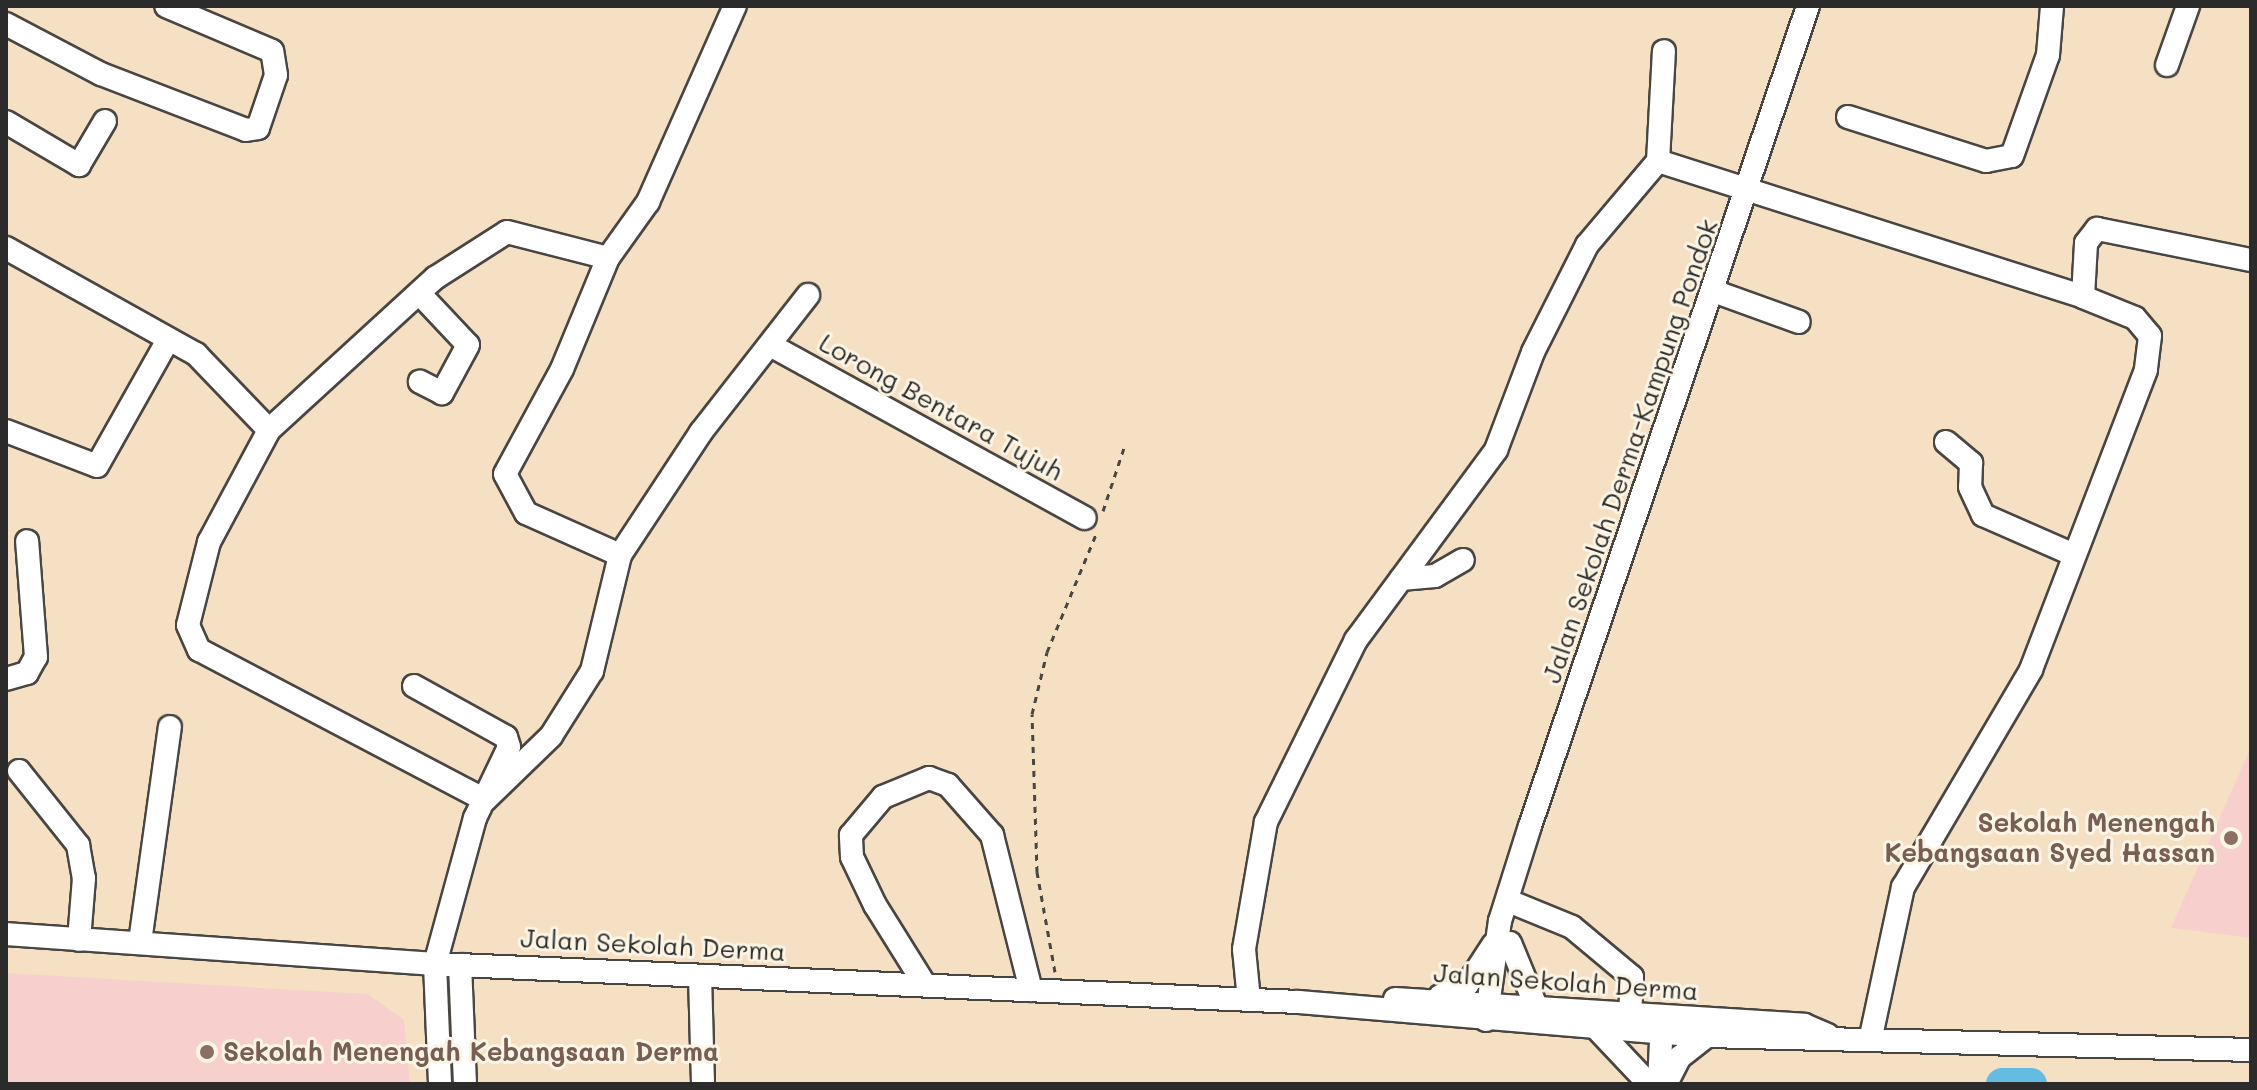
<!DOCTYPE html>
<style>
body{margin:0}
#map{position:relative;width:2257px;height:1090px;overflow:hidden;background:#f5e0c4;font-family:Mali,sans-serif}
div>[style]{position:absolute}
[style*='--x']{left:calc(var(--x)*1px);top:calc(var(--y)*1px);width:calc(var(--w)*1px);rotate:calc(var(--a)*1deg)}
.built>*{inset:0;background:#f7d0ce}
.river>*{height:32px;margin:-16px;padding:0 16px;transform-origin:16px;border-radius:16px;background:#65bce2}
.path>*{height:3px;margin-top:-1.5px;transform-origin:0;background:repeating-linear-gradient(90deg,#494642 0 6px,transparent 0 12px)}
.roads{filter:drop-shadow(2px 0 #494642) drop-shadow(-2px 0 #494642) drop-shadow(0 2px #494642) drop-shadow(0 -2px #494642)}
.minor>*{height:22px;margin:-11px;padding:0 11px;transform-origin:11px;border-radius:11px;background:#fff}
.dots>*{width:22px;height:22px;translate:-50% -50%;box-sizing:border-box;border:4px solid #fcf5e5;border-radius:50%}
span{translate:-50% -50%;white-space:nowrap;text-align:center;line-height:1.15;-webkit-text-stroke:6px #fcf5e5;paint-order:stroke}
.street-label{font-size:26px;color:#2b2b2b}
.education-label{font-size:26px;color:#785e54;font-weight:700}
.right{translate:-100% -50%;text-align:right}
.left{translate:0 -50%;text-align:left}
.frame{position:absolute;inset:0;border:8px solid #2b2b2b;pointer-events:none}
</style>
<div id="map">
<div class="built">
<i style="clip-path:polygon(2251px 747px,2251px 938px,2171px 928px)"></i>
<i style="clip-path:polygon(6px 973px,368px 994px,404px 1020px,410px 1084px,6px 1084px)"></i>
</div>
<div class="river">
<i style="--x:2002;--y:1084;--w:29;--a:0"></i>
</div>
<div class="path">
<i style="--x:1103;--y:511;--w:66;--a:-71.6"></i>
<i style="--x:1055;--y:972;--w:102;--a:-100.2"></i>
<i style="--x:1037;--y:872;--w:158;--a:-91.8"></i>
<i style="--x:1032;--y:714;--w:64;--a:-76.4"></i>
<i style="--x:1047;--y:652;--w:128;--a:-67.4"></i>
</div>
<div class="roads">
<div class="minor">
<i style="--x:6;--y:24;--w:107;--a:27.8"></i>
<i style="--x:101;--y:74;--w:155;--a:21.1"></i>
<i style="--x:246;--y:130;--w:12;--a:-9"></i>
<i style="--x:258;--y:128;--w:56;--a:-71.2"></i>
<i style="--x:276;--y:75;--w:24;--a:-99"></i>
<i style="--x:272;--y:51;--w:115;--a:-157"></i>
<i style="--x:2167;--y:65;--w:63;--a:-70.4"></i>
<i style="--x:1848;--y:117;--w:145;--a:17.7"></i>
<i style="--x:1986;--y:161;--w:26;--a:-11"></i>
<i style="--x:2012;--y:156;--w:107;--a:-70.4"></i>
<i style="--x:2048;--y:55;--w:49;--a:-85.3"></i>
<i style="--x:6;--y:122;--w:85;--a:30.5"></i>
<i style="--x:79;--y:165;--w:51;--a:-59.4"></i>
<i style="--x:1658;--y:161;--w:446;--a:17.7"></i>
<i style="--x:2083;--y:297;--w:56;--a:22"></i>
<i style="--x:2135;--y:318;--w:23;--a:50"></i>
<i style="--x:2150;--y:336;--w:34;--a:97"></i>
<i style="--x:2146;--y:370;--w:321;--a:111"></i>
<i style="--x:2031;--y:670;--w:252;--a:120.5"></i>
<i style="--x:1903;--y:887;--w:152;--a:102.1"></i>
<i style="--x:6;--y:248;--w:218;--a:29.2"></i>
<i style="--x:196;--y:354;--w:105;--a:46.2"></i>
<i style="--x:1716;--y:292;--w:88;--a:19.9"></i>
<i style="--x:419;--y:293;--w:71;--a:46.7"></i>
<i style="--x:468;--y:345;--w:55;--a:118.4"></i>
<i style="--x:442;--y:393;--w:25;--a:-153"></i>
<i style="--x:2083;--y:297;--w:54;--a:-86.8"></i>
<i style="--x:2086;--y:243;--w:18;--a:-52"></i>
<i style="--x:2097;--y:229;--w:157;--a:11.4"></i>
<i style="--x:770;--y:345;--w:359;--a:28.8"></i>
<i style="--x:6;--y:431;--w:97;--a:21"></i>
<i style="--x:97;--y:466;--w:145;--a:-60.6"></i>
<i style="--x:1946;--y:442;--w:33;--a:40"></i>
<i style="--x:1971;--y:463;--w:24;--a:92"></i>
<i style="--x:1970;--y:487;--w:31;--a:65"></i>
<i style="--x:1983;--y:515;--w:99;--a:23.7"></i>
<i style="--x:620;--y:555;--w:103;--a:-155.9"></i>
<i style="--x:526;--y:513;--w:44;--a:-118.3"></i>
<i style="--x:505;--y:474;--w:119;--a:-61.5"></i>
<i style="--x:562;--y:369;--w:120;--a:-67.5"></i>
<i style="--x:608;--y:258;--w:69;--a:-54.5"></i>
<i style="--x:648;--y:202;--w:214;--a:-66.1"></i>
<i style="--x:1401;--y:579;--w:34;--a:-5"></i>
<i style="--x:1435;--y:576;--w:32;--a:-30"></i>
<i style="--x:6;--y:679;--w:22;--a:-16"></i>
<i style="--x:27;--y:673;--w:18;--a:-61"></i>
<i style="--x:36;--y:657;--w:116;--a:-94.4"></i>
<i style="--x:414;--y:686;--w:105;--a:29"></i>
<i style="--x:506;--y:737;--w:10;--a:73"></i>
<i style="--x:509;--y:747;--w:79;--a:115.6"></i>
<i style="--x:475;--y:818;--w:151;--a:105.3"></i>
<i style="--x:435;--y:964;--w:120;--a:87.6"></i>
<i style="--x:19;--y:771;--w:95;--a:51.4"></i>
<i style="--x:78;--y:845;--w:34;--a:80"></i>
<i style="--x:84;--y:878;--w:62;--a:94.6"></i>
<i style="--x:485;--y:800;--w:323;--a:-152.3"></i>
<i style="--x:199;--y:650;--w:27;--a:-114"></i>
<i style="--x:188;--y:625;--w:86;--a:-75.8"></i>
<i style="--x:209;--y:542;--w:127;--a:-61.8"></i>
<i style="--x:269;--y:430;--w:225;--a:-42.5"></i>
<i style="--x:435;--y:278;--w:85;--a:-32.6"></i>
<i style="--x:507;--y:232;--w:104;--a:14.4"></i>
<i style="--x:485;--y:800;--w:92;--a:-44.1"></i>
<i style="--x:551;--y:736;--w:77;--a:-57.8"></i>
<i style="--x:592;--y:671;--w:119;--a:-76.4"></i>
<i style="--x:620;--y:555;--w:147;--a:-56.6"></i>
<i style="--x:701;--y:432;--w:174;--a:-52"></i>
<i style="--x:1511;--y:902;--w:66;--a:22.3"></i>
<i style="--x:1572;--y:927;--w:78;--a:39.8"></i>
<i style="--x:1632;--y:977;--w:38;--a:93"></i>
<i style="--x:6;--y:934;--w:430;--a:4"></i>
<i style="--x:435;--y:964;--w:864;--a:2.52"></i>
<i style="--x:1298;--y:1002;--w:410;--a:4.8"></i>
<i style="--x:1707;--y:1036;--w:544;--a:1.47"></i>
<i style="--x:140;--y:942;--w:217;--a:-82.1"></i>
<i style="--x:1510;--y:943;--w:68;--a:67.6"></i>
<i style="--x:460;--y:965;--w:119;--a:87.6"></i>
<i style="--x:700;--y:976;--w:108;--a:88.4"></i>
<i style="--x:925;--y:985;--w:94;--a:-122"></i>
<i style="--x:875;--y:905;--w:53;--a:-115.6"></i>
<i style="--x:852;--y:857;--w:22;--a:-93"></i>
<i style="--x:851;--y:835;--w:50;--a:-49.9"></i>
<i style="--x:883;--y:797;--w:50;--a:-22.4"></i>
<i style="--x:929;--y:778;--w:20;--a:20"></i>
<i style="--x:948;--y:785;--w:67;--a:48.7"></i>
<i style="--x:992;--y:835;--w:160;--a:75.9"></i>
<i style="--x:1440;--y:996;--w:29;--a:-22"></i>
<i style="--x:1467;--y:985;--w:48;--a:-57"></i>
<i style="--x:1395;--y:999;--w:410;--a:3.6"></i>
<i style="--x:1804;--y:1025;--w:26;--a:23"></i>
<i style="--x:1249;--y:1000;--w:51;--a:-95.6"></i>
<i style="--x:1244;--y:949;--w:129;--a:-80.2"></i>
<i style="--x:1266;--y:822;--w:203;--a:-63.7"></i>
<i style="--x:1356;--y:640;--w:236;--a:-53.6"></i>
<i style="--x:1496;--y:450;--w:105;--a:-69.3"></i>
<i style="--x:1533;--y:352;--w:120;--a:-63.2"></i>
<i style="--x:1587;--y:245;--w:110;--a:-49.8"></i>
<i style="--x:1658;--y:161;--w:110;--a:-86.9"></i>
<i style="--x:1486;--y:1020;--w:100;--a:-82"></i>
<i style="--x:1500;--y:921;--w:100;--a:-72.5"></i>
<i style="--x:1530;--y:826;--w:866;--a:-71.27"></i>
<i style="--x:1598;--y:1030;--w:74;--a:46.6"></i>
<i style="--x:1659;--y:1084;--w:63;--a:-87.3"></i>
<i style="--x:1666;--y:1084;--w:30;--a:-63"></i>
<i style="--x:1680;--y:1057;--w:34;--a:-38"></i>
</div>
</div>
<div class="dots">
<i style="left:2231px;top:838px;background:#8d6e63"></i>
<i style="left:207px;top:1052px;background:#8d6e63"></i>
</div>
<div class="street-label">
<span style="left:941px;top:407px;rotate:29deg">Lorong Bentara Tujuh</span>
<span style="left:1630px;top:451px;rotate:-71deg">Jalan Sekolah Derma-Kampung Pondok</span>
<span style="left:653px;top:945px;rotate:3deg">Jalan Sekolah Derma</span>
<span style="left:1566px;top:982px;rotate:4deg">Jalan Sekolah Derma</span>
</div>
<div class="education-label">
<span class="right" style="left:2215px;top:838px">Sekolah Menengah<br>Kebangsaan Syed Hassan</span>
<span class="left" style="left:223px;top:1052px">Sekolah Menengah Kebangsaan Derma</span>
</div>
<div class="frame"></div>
</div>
